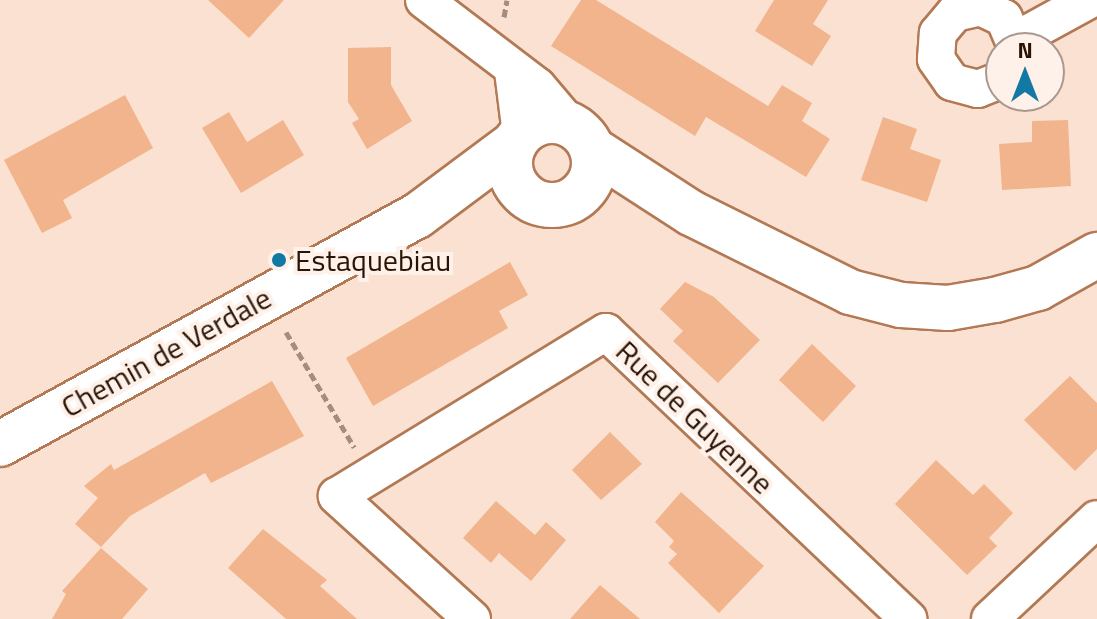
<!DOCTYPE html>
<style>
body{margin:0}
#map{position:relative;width:1097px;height:619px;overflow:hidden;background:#fbe1d1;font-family:"Titillium Web",sans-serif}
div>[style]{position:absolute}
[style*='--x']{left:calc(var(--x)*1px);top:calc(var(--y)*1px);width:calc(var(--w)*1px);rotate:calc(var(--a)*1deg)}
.building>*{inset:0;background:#f1b48d}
.path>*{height:5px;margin-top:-2.5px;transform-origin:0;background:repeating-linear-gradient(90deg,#a58c7d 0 8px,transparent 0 12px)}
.roads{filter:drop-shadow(2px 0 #b27954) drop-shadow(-2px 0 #b27954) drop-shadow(0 2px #b27954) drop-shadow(0 -2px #b27954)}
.minor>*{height:36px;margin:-18px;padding:0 18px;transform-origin:18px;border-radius:18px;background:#fff}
.tertiary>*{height:44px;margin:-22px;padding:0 22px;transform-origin:22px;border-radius:22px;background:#fff}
.tertiary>.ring{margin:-22px;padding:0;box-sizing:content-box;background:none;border:44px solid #fff;border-radius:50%}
.dots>*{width:22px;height:22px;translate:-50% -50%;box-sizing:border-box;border:4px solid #fef1e9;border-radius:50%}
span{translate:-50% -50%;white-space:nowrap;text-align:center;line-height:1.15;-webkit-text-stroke:8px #fef1e9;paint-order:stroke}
.poi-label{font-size:30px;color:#291305}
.left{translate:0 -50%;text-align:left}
.street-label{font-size:30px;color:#291305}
.north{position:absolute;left:985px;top:32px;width:80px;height:80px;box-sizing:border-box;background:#fef1e9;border:2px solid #a9988e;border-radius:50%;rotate:0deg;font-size:22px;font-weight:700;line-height:32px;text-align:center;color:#291305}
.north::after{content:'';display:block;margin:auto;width:28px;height:36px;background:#1279a4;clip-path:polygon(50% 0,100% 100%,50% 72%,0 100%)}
</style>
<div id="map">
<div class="building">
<i style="clip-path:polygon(208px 0,284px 0,249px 38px)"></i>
<i style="clip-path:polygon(581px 0,596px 0,768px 106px,782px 85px,812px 103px,802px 121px,830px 139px,806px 177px,706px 117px,695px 136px,551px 46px)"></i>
<i style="clip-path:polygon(774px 0,828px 0,813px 24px,831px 36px,812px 66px,755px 31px)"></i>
<i style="clip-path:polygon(391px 47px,391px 85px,412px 121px,367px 149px,352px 123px,359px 119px,348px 102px,348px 48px)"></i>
<i style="clip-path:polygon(125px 95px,153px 148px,63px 200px,72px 218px,42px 233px,4px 160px)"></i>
<i style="clip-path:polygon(229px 112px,247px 142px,283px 120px,304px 155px,241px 193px,202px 128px)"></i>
<i style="clip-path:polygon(883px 117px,917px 129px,910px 149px,941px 160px,927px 202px,861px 180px)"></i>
<i style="clip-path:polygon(1068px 120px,1071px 186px,1002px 190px,999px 144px,1032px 142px,1032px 121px)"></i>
<i style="clip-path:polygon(510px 262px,528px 295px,499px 311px,508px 328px,373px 406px,346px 358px)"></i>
<i style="clip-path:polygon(685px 282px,714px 297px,760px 340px,718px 383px,673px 341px,683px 331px,660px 309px)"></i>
<i style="clip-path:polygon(812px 344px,856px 386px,823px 422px,779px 380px)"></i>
<i style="clip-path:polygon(1070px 376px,1097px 403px,1097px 449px,1075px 471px,1024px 420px)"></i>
<i style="clip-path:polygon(272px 381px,304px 436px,211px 483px,205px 473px,130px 516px,101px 547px,75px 524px,98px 498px,84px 486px,111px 464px,114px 470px)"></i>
<i style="clip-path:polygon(610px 432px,642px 464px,601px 500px,572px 470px)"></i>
<i style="clip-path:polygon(936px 460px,973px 495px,984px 484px,1013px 513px,989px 538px,997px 546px,967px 575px,895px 504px)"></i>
<i style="clip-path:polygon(681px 492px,764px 566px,719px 613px,668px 563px,677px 554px,669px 547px,674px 541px,655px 522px)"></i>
<i style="clip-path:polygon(496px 501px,535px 535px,546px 522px,566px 540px,531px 581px,499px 553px,491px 563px,463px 538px)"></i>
<i style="clip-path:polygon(263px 529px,327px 580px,320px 586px,357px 619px,286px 619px,228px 568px)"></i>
<i style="clip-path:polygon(101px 548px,148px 589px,122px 619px,52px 619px,66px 594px,62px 591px)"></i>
<i style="clip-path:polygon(600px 585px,640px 619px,570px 619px)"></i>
</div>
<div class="path">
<i style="--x:504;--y:17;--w:17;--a:-80"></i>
<i style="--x:286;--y:332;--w:134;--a:59.4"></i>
</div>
<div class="roads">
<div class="minor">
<i style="--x:424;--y:0;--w:142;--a:37.3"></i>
<i style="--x:537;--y:86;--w:52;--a:49.6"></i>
<i style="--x:1016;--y:40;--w:83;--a:-28.7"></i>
<i style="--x:513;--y:71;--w:64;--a:82.8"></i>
<i style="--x:1001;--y:80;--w:25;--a:159"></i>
<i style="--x:978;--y:89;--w:27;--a:-165"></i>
<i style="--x:952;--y:82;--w:28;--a:-125"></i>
<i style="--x:936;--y:59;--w:26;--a:-86"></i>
<i style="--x:938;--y:33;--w:26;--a:-50"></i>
<i style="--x:955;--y:13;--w:26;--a:-13"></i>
<i style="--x:980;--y:7;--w:26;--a:25"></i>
<i style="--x:1004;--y:18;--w:33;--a:67"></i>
<i style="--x:472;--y:619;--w:183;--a:-137.7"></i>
<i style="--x:337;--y:496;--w:315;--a:-31.4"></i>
<i style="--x:606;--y:332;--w:417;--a:43.5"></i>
<i style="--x:990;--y:619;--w:146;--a:-43.1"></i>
</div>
<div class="tertiary">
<i class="ring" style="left:510px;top:121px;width:40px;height:40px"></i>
<i style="--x:592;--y:149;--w:118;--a:32.9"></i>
<i style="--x:691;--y:213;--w:178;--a:26.4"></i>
<i style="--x:850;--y:292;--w:53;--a:14.3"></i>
<i style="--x:901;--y:305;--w:47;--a:3.7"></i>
<i style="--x:948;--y:308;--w:48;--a:-9.7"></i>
<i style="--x:995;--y:300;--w:45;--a:-15.6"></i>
<i style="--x:1038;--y:288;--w:68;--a:-29.2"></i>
<i style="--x:0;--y:444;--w:475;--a:-28.7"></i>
<i style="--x:417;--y:216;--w:122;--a:-36.7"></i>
</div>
</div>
<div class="dots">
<i style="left:279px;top:260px;background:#1279a4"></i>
</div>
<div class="poi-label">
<span class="left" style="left:295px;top:260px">Estaquebiau</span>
</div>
<div class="street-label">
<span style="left:166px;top:352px;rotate:-29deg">Chemin de Verdale</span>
<span style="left:695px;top:417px;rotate:44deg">Rue de Guyenne</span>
</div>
<div class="north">N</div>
</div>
